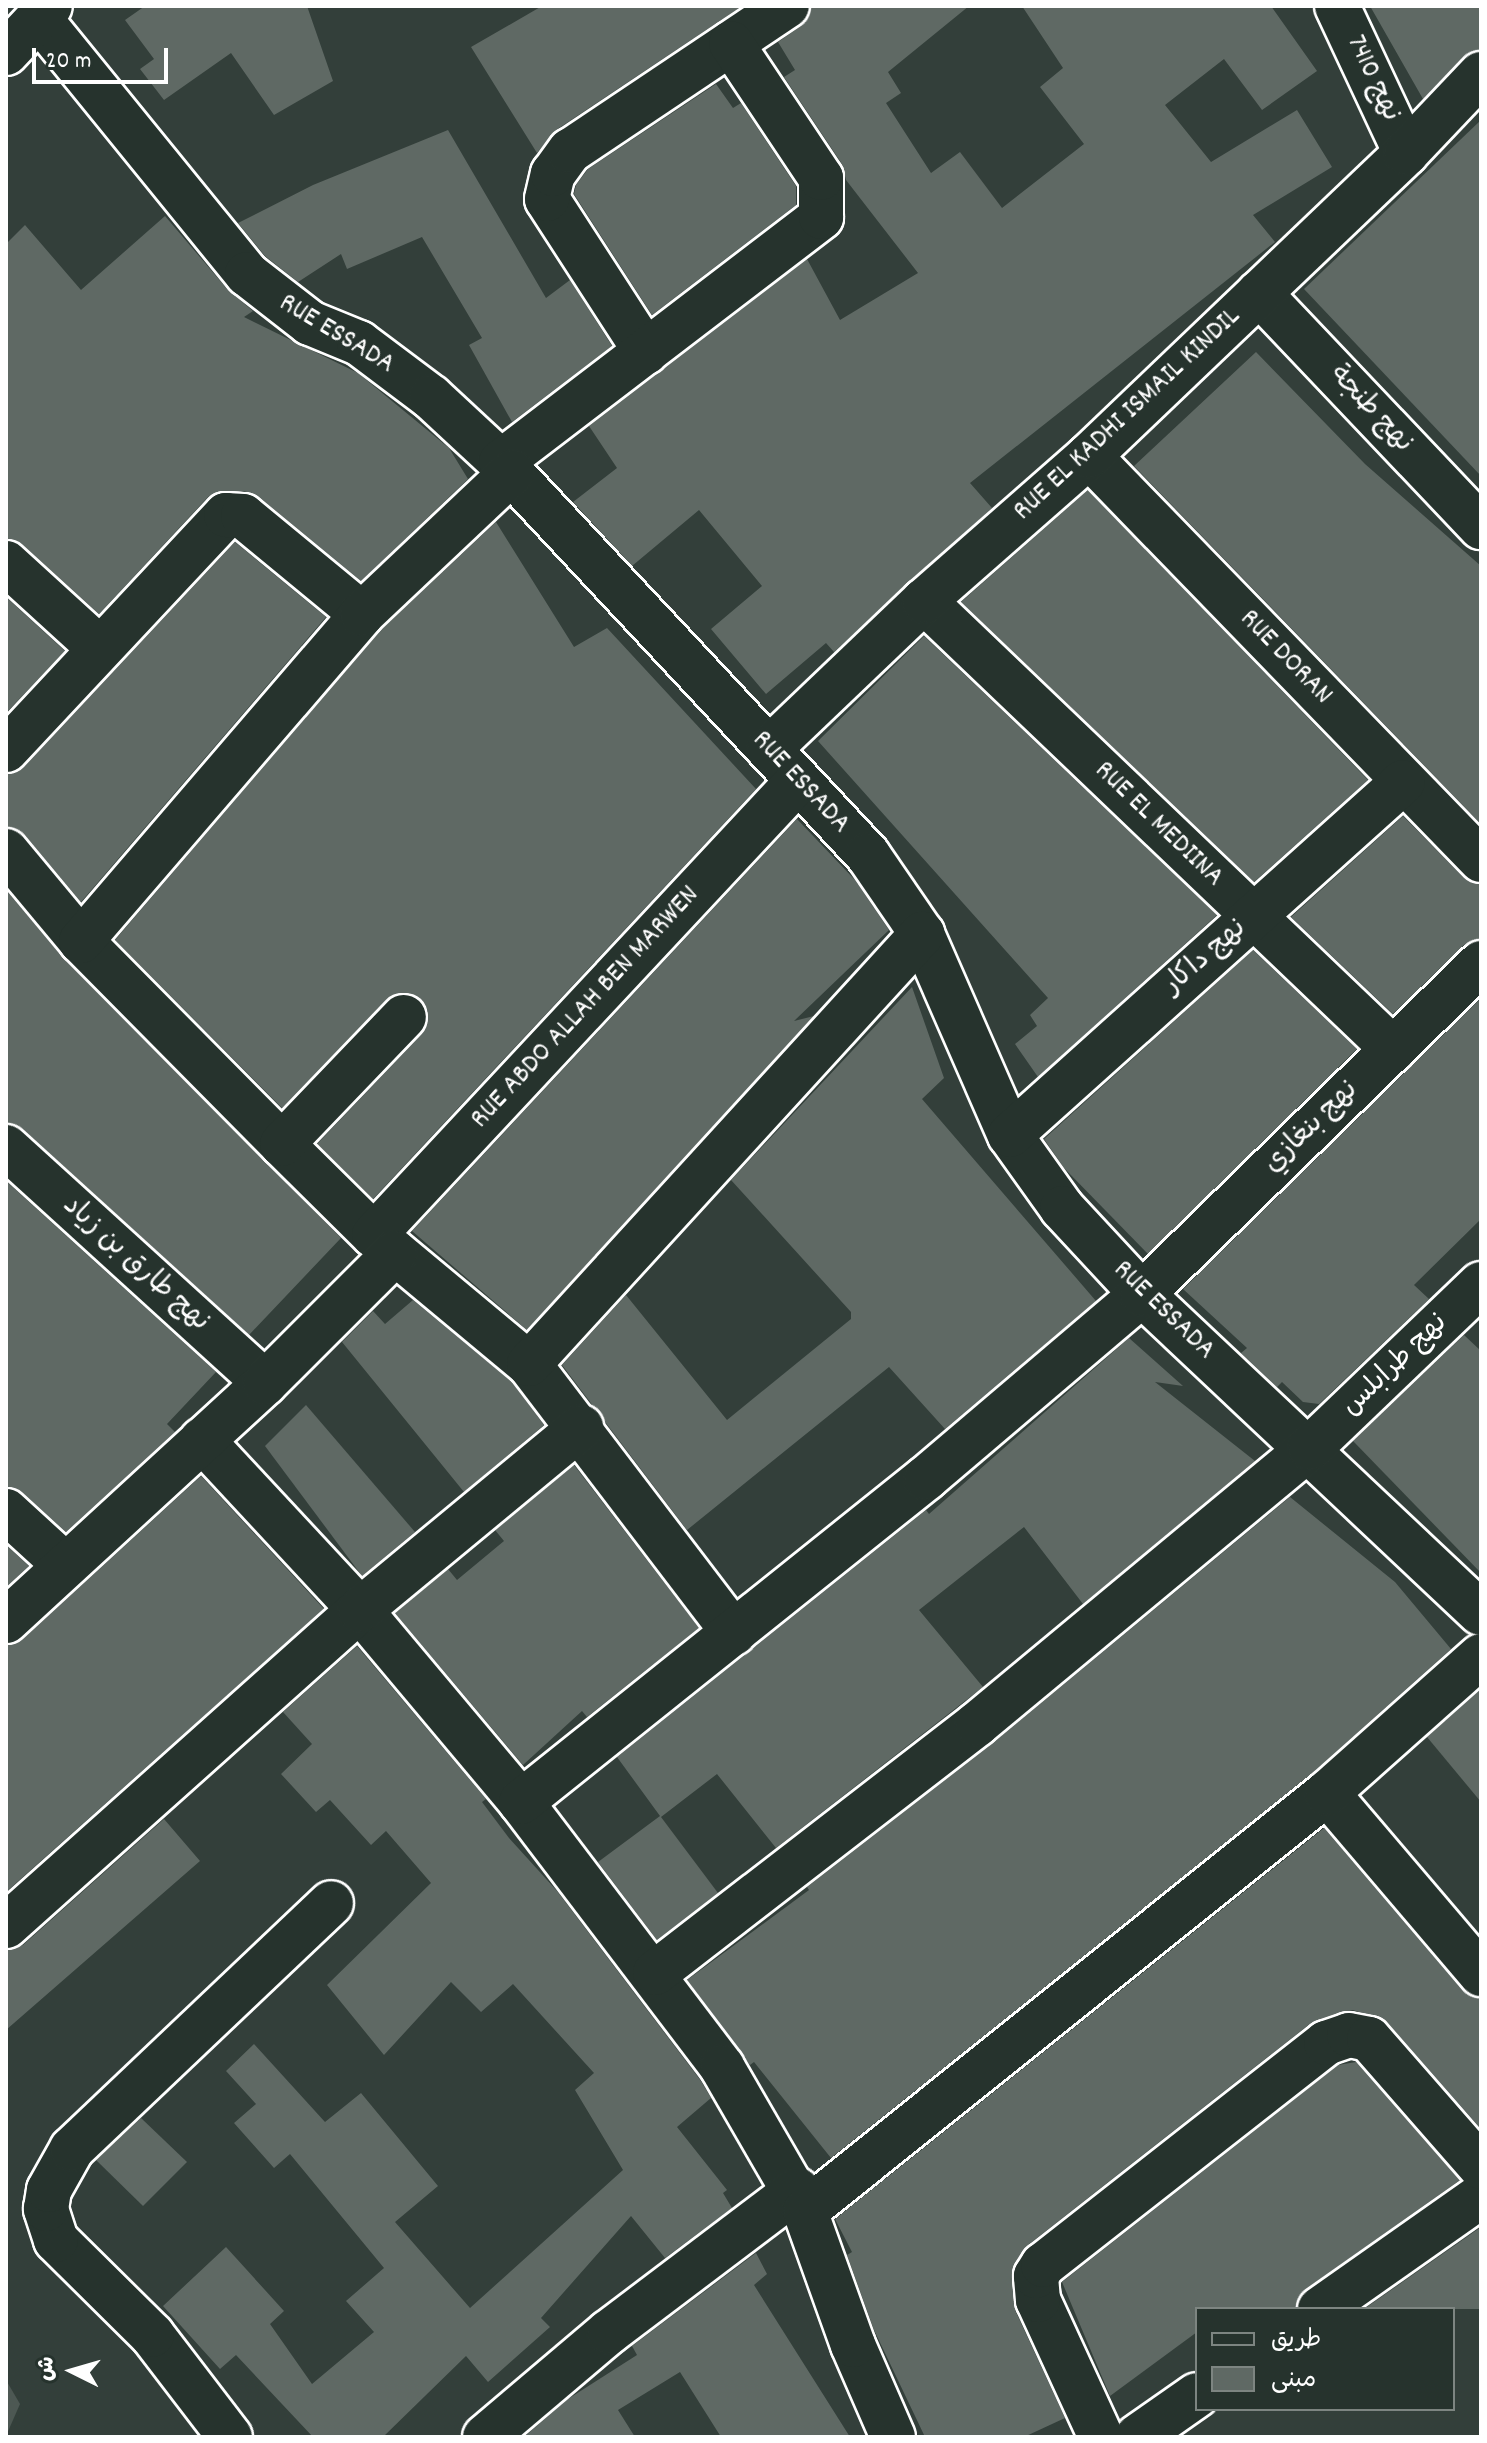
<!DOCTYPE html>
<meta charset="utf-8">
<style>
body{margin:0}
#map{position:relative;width:1487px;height:2443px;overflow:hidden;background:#333f3a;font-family:Dekko,"Playpen Sans Arabic",sans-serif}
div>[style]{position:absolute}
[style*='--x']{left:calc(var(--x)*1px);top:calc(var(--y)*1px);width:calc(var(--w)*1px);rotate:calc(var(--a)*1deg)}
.green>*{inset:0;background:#4d5853}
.building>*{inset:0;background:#5f6964}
.roads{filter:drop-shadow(2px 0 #fff) drop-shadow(-2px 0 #fff) drop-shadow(0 2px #fff) drop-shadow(0 -2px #fff)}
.street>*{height:44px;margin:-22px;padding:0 22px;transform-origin:22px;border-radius:22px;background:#26332d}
.secondary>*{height:44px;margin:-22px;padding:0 22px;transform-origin:22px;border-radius:22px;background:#26332d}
span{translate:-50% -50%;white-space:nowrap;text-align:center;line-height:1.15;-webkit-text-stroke:6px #26332d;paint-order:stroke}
.street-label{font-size:28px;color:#fff}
.frame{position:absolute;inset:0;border:8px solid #fff;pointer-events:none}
.legend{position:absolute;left:1195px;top:2307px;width:260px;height:104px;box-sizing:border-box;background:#26332d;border:2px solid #7d8581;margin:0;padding:10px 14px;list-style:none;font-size:24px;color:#fff}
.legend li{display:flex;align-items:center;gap:16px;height:40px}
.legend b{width:40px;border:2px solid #7d8581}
.north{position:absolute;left:32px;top:2331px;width:80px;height:80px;-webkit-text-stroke:6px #26332d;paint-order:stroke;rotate:275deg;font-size:22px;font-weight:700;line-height:32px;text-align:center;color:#fff}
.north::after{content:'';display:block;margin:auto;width:28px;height:36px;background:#fff;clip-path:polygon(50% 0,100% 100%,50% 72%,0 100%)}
.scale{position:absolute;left:32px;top:48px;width:136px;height:36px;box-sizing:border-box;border:4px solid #fff;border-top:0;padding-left:10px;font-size:24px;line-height:28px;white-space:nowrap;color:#fff;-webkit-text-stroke:6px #26332d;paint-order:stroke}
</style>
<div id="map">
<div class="green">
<i style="clip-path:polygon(6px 2380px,20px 2404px,6px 2436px)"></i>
</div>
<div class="building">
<i style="clip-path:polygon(145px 6px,307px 6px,333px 81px,274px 115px,231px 53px,164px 100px,140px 69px,154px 59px,125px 20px)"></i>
<i style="clip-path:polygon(542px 6px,742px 6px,556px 130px,537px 153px,471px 47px)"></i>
<i style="clip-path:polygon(812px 6px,969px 6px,888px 72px,901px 93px,886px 103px,931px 173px,960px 152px,1002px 208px,1084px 144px,1040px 87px,1063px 68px,1022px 6px,1271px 6px,1317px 71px,1262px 110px,1224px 59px,1165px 105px,1211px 162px,1297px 110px,1332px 167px,1253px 215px,1275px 242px,970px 483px,992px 508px,834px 652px,826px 643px,766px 694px,711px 629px,762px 586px,699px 510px,632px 566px,573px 502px,617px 468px,589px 426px,807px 259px,840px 320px,918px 273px,846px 180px,842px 164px,784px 77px,795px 70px,778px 42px,801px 26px)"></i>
<i style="clip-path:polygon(1370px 6px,1481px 6px,1481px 50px,1463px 57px,1423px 99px)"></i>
<i style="clip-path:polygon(716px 84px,733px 108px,741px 103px,796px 186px,796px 205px,652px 315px,574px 194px,576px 185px,588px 169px)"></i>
<i style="clip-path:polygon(1481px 120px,1481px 476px,1304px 289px)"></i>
<i style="clip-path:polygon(448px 130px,546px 298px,570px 280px,612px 346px,512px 422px,469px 345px,482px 338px,422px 237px,347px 269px,341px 254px,298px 282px,265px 256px,238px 223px,313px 185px)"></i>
<i style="clip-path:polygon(165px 216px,228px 290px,253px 311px,244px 317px,358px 373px,449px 448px,468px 479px,361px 581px,259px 497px,244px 491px,217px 492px,208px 497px,99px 614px,23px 545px,6px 539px,6px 244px,25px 225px,81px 290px)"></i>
<i style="clip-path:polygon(1256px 352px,1365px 464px,1481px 566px,1481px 824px,1134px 466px)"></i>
<i style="clip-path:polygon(1088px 490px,1368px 780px,1254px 882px,961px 602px)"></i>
<i style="clip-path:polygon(496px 522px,574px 647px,607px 628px,756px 789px,373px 1199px,317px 1144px,422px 1034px,428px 1011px,422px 1000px,409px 993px,387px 999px,282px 1108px,115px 940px,380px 631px)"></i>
<i style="clip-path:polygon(235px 542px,326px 617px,81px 902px,25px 835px,6px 827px,6px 774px,24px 767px)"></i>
<i style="clip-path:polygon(6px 597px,65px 651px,6px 713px)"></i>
<i style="clip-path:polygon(924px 636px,1217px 915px,1038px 1077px,1015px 1044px,1037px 1026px,1030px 1015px,1048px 998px,818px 741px)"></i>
<i style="clip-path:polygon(1403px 816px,1463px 877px,1481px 884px,1481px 939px,1464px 945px,1393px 1014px,1291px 917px)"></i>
<i style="clip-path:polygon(797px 819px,855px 880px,889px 930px,794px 1021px,814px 1016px,527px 1330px,412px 1231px)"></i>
<i style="clip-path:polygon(6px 890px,63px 958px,341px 1238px,249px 1335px,23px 1129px,6px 1123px)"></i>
<i style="clip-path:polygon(1253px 950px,1357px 1049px,1148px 1254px,1064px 1168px,1044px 1139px)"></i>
<i style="clip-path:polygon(912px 987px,944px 1078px,922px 1099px,1096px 1301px,945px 1429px,889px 1367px,687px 1530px,562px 1365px,626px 1295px,727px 1420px,851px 1319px,851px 1312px,731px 1180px)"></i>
<i style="clip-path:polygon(1481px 998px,1481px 1219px,1414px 1285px,1429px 1299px,1319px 1404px,1303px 1402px,1282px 1382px,1277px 1387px,1241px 1353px,1247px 1348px,1183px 1289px)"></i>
<i style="clip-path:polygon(6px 1181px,216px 1372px,167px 1424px,175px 1432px,66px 1532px,23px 1493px,6px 1487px)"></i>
<i style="clip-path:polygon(413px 1300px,511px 1381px,544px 1425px,464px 1492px,342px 1342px,373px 1311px,385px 1324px)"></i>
<i style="clip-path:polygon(1464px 1335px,1481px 1351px,1481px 1573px,1353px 1441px)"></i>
<i style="clip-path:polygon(1129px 1338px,1183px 1386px,1155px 1382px,1255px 1461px,1083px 1604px,1024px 1527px,972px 1568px,919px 1610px,983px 1687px,776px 1848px,717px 1774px,661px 1817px,718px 1893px,657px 1940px,598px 1862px,660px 1816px,617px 1757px,926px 1510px,929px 1514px)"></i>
<i style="clip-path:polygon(306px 1405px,415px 1532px,362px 1576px,265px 1446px)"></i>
<i style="clip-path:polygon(574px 1465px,699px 1628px,587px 1717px,582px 1711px,523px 1765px,395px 1613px,448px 1569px,457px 1580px,504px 1541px,495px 1530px)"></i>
<i style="clip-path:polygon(201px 1476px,324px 1609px,6px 1892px,6px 1645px,23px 1639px)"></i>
<i style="clip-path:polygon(1290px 1497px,1395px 1582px,1451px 1649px,1311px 1774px,831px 2158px,754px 2062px,750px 2065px,687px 1980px,809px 1890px,807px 1887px,993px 1743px)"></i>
<i style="clip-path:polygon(6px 1545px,29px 1566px,6px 1587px)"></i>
<i style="clip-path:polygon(357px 1646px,486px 1799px,482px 1802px,509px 1838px,557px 1891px,701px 2081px,711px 2098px,677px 2127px,727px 2190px,723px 2193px,732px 2208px,665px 2258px,631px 2216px,541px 2318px,550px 2327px,488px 2382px,466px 2356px,383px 2437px,313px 2437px,236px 2355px,220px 2369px,163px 2306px,226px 2247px,284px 2311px,270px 2324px,312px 2384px,374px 2332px,346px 2301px,384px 2268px,290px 2154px,274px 2168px,234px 2123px,256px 2104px,226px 2071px,254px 2044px,325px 2122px,361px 2093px,438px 2186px,395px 2222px,470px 2308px,623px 2170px,575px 2090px,594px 2073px,513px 1984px,481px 2012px,451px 1982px,384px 2055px,327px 1985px,431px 1883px,386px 1831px,371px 1845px,330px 1800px,316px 1812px,281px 1774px,312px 1744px,283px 1712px)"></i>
<i style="clip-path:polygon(1481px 1689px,1481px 1802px,1427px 1737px)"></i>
<i style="clip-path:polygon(164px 1819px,200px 1861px,6px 2030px,6px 1950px,23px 1945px)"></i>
<i style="clip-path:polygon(1324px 1828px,1462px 1990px,1481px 1998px,1481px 2129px,1387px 2022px,1353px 2010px,1311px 2023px,1028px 2245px,1015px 2263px,1015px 2310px,1065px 2418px,1024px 2437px,925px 2437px,874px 2330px,847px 2255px,852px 2252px,835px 2219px)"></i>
<i style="clip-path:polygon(1356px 2062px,1460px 2180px,1306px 2289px,1295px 2309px,1197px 2309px,1197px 2332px,1110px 2396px,1062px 2282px,1338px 2065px)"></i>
<i style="clip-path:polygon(141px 2118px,187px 2162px,143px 2206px,96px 2160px)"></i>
<i style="clip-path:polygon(1481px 2227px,1481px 2309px,1364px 2309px)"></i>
<i style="clip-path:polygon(756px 2253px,767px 2274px,754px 2285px,850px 2437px,721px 2437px,680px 2372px,618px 2410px,635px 2437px,524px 2437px,568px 2399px,637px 2355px,632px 2346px)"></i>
</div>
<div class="roads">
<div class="street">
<i style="--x:1337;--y:6;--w:162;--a:64.9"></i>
<i style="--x:39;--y:18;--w:330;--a:50.9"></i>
<i style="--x:247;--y:274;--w:80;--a:37.9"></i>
<i style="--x:310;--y:323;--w:53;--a:22.2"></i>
<i style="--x:359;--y:343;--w:90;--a:36.9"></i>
<i style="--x:431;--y:397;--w:96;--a:42.9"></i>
<i style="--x:501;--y:462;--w:538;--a:46.96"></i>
<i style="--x:868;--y:855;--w:96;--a:55.6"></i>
<i style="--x:922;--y:934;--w:219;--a:66.4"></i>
<i style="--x:1010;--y:1135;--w:90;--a:54.5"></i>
<i style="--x:1062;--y:1208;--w:117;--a:47.1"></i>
<i style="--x:1142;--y:1294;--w:465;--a:43.3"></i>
<i style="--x:1259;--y:293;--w:323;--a:46.5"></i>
<i style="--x:646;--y:352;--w:182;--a:-122.9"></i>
<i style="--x:547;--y:199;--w:26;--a:-77"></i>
<i style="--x:553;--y:174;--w:29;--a:-54"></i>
<i style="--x:570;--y:151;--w:261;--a:-33.8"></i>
<i style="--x:1089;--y:456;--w:563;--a:45.86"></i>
<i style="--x:501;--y:462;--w:403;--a:-37.4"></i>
<i style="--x:821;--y:217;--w:39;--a:-90"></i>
<i style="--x:821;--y:178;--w:162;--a:-123.7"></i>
<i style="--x:6;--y:563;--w:125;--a:42.4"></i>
<i style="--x:924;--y:601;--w:649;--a:43.69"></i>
<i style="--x:769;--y:749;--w:214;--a:-43.7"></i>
<i style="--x:924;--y:601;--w:220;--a:-41.3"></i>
<i style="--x:1089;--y:456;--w:439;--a:-43.7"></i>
<i style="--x:1406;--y:153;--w:109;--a:-46.5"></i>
<i style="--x:6;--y:750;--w:322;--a:-46.9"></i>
<i style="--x:226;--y:515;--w:17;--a:3"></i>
<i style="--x:243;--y:516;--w:154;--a:39.5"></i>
<i style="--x:6;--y:851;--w:117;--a:50.2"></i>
<i style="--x:81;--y:941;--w:286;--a:45.3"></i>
<i style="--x:282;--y:1144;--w:129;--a:44.7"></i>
<i style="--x:374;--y:1235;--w:202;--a:39.8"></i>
<i style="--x:529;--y:1364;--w:338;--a:52.7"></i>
<i style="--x:81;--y:941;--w:431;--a:-49.3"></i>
<i style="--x:362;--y:614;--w:207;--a:-43.4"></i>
<i style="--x:1010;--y:1135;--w:528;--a:-41.93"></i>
<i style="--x:282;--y:1144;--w:176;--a:-46.2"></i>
<i style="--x:6;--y:1147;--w:350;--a:42.3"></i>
<i style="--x:374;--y:1235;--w:621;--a:-46.96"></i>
<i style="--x:529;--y:1364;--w:583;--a:-47.57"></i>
<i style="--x:202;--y:1440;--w:232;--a:47.1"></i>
<i style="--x:360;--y:1610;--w:251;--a:50"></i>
<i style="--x:521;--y:1802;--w:333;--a:52.8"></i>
<i style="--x:722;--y:2067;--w:166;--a:60"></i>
<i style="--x:6;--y:1511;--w:80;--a:42.5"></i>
<i style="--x:6;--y:1621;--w:352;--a:-42.6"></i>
<i style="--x:265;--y:1383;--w:184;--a:-45"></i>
<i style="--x:1327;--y:1793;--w:238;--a:49.6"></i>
<i style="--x:521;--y:1802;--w:519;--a:-38.66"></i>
<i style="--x:926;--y:1478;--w:284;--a:-40.4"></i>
<i style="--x:1142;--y:1294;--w:474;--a:-44.3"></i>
<i style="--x:6;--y:1926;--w:475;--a:-41.8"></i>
<i style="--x:360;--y:1610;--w:287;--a:-39.6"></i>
<i style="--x:655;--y:1973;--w:407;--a:-37.7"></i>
<i style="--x:977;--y:1724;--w:433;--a:-39.7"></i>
<i style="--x:1310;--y:1448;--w:237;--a:-43.8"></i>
<i style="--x:1320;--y:2309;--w:197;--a:-35.1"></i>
<i style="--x:230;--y:2437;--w:128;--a:-127.4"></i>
<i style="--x:152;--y:2335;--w:135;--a:-135.3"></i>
<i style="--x:56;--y:2240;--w:33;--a:-108"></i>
<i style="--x:46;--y:2209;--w:19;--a:-81"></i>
<i style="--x:49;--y:2190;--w:47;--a:-60.7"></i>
<i style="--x:72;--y:2149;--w:357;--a:-43.5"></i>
<i style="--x:485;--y:2437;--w:162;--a:-40.3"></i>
<i style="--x:609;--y:2332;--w:236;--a:-37.1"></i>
<i style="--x:893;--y:2437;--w:100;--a:-113.5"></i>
<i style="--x:853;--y:2345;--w:142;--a:-109.7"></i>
<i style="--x:805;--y:2211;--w:669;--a:-38.69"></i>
<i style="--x:1327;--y:1793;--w:206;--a:-41.7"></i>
<i style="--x:1101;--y:2437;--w:151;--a:-114.7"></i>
<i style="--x:1038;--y:2300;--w:24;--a:-95"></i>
<i style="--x:1036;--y:2276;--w:13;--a:-58"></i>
<i style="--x:1043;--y:2265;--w:360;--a:-38.1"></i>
<i style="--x:1326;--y:2043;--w:24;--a:-19"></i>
<i style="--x:1349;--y:2035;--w:20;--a:11"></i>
<i style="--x:1369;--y:2039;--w:170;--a:48.8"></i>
<i style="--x:1137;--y:2437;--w:73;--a:-35"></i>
</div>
<div class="secondary">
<i style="--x:6;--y:53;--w:64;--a:-46.9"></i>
</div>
</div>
<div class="street-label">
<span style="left:1372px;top:79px;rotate:65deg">نهج 7410</span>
<span style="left:336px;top:335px;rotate:31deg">RUE ESSADA</span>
<span style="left:1370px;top:410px;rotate:47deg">نهج طنجة</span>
<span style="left:1128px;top:415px;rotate:-43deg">RUE EL KADHI ISMAIL KINDIL</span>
<span style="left:1285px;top:658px;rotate:46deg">RUE DORAN</span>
<span style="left:800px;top:783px;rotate:47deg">RUE ESSADA</span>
<span style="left:1158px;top:825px;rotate:44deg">RUE EL MEDIINA</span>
<span style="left:1206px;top:958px;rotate:-41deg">نهج داكار</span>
<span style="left:586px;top:1008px;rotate:-47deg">RUE ABDO ALLAH BEN MARWEN</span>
<span style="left:1312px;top:1128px;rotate:-44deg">نهج بنغازي</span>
<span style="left:135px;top:1265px;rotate:42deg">نهج طارق بن زياد</span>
<span style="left:1163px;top:1311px;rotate:44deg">RUE ESSADA</span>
<span style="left:1396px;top:1366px;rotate:-44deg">نهج طرابلس</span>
</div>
<div class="frame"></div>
<ul class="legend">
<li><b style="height:10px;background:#26332d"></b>طريق</li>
<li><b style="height:22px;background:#5f6964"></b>مبنى</li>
</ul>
<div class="north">ش</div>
<div class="scale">20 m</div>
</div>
